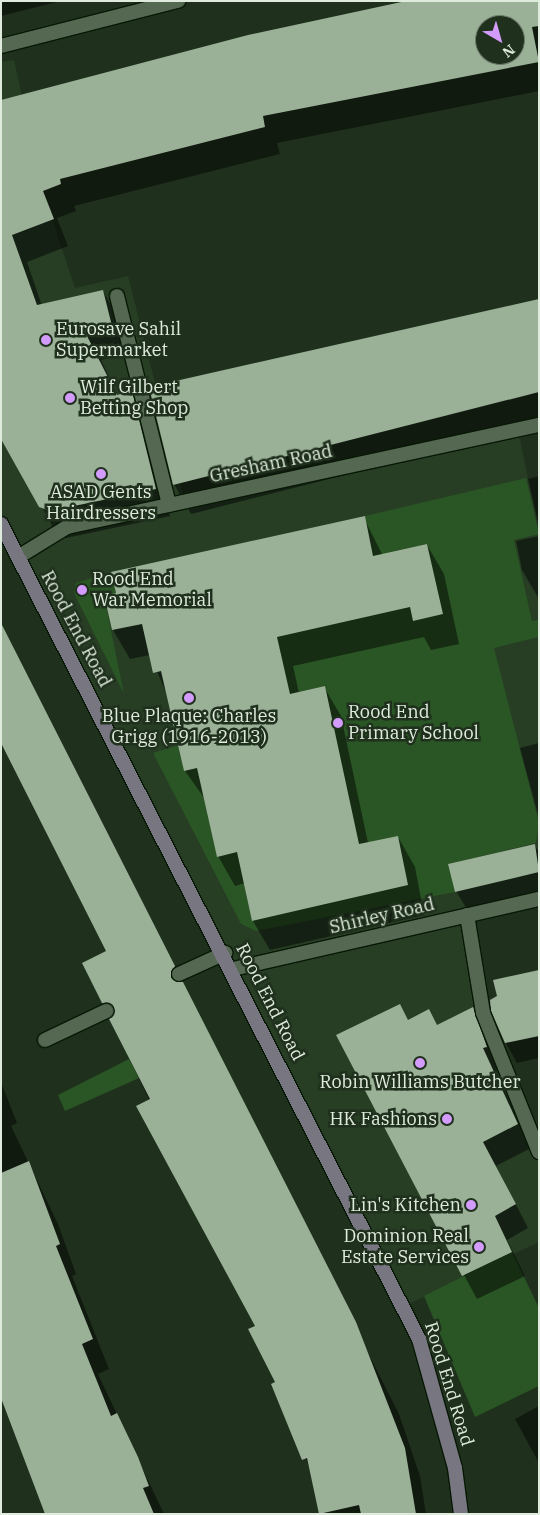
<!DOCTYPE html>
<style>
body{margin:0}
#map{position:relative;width:540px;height:1515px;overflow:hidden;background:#1f311d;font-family:"IBM Plex Serif",serif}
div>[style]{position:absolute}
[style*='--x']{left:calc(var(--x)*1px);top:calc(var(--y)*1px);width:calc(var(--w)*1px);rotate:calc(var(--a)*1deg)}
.built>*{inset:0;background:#273d24}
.green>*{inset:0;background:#2a5524}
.shadow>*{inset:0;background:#0007}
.building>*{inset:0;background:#9ab097}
.roads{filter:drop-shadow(1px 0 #081806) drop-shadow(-1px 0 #081806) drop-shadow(0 1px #081806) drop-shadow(0 -1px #081806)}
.service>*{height:14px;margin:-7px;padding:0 7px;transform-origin:7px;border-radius:7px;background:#556952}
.minor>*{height:14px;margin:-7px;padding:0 7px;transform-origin:7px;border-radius:7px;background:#556952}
.tertiary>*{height:14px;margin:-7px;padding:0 7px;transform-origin:7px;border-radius:7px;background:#556952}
.secondary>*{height:14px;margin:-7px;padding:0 7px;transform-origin:7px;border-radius:7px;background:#787681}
.dots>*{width:14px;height:14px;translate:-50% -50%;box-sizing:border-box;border:2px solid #1f311d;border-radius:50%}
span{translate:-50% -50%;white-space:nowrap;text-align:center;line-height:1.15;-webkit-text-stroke:5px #1f311d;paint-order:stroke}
.poi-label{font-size:18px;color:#dfebdd}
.left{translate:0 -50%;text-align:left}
.right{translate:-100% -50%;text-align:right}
.street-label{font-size:18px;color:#dfebdd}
.frame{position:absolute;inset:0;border:2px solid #dfebdd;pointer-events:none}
.north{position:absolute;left:475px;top:15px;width:50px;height:50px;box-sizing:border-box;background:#1f311d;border:1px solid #6c7b6a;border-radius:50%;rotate:142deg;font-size:14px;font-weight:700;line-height:20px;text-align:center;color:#dfebdd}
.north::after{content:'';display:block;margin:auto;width:18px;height:22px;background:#d39cfc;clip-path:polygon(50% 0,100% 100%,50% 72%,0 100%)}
</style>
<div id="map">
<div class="built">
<i style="clip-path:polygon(14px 60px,43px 191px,75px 288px,128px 276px,185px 502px,518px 430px,539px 531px,539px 899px,468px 915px,483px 1013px,539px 1152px,539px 1242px,403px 1307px,1px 522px,1px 62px)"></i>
</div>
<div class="green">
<i style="clip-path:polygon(526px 478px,539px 534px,514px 540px,532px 621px,539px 620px,539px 637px,494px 648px,539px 823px,536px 843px,449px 864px,455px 892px,256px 931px,241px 924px,153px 753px,178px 745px,184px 771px,197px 768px,217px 856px,237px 852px,252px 921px,329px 904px,322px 874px,354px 822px,325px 686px,290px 694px,277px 637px,410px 607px,413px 621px,443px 614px,427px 544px,390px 552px,378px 577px,365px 516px)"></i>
<i style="clip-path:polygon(111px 572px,116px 593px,104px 596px,124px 694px,74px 593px,76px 583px)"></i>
<i style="clip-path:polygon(129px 1059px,139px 1078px,65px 1111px,58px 1095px)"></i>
<i style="clip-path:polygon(512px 1252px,539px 1308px,539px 1386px,475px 1417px,424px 1296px)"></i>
</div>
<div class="shadow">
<i style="clip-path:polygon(1px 1px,61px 1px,1px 16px)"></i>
<i style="clip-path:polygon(evenodd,539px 1px,539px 91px,277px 143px,280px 154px,74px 206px,76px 211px,57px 218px,68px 246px,27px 262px,42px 306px,103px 291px,118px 318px,127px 353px,101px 360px,118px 396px,131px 393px,146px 419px,170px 516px,66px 538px,56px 533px,1px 429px,1px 101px,539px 1px,485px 25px,515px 25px,515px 55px,485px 55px,485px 25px)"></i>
<i style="clip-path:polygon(539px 300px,539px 426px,191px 514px,174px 484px)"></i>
<i style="clip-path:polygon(539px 476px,539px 526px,528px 479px)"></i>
<i style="clip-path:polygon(364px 518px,383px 556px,427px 545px,444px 574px,459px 644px,431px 650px,424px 637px,293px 666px,299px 693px,324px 687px,341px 716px,368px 843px,398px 837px,415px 867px,424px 915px,270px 950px,253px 921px,245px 883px,235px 886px,218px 856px,205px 799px,185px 771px,168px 697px,150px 655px,130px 659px,113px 630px)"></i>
<i style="clip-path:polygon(539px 536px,539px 599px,522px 570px,516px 541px)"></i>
<i style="clip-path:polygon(1px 628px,399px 1414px,420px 1476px,426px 1514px,320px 1514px,312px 1475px,257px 1326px,103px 1003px,108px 951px)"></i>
<i style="clip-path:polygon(539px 743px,539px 818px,520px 748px)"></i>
<i style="clip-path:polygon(534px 845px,539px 852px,539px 894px,468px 911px,456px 891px)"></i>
<i style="clip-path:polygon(539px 972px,539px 1058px,517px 1063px,506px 1043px)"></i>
<i style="clip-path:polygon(473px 1009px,486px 1033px,500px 1071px,496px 1072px,531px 1148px,496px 1166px,528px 1228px,507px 1240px,525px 1276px,477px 1299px,464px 1275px,408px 1021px,437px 1026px)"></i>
<i style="clip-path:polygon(1px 1082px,17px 1123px,11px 1126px,58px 1224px,76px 1274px,72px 1276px,109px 1369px,98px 1374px,164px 1514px,46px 1514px,1px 1395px)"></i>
<i style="clip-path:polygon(539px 1406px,539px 1463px,515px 1419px)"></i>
</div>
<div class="building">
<i style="clip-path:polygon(evenodd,406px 1px,539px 1px,539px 26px,532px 27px,539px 62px,263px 116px,265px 127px,60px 179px,61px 184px,43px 191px,54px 219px,12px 235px,37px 305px,103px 290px,112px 326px,86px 334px,117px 395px,132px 391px,156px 489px,50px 511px,39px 507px,1px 439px,1px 100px,248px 35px,406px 1px,485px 25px,515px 25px,515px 55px,485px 55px,485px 25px)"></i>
<i style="clip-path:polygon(539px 299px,539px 392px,173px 485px,149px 387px)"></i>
<i style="clip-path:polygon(365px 516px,373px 556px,427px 544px,443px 614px,413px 621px,410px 607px,277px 637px,290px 694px,325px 686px,359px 844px,398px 836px,408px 885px,252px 921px,237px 852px,217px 857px,197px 768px,184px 771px,161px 671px,153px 673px,142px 624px,112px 630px,104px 595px,116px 593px,111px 572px)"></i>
<i style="clip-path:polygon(1px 623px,175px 966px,171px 978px,183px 982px,356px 1322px,405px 1448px,416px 1514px,361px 1514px,359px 1505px,319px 1514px,307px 1458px,302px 1460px,271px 1384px,275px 1382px,248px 1329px,255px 1326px,136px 1106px,150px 1099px,109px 1019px,114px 1007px,102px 1003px,82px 963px,106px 951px,1px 743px)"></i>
<i style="clip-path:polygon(535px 844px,539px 872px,455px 892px,448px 864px)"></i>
<i style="clip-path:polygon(539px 970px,539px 1036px,505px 1043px,491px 1011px,490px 1000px,497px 996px,493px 980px)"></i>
<i style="clip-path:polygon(400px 1004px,408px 1020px,429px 1009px,437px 1025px,473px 1007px,487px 1047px,483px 1048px,518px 1124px,483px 1142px,516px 1204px,495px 1216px,512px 1252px,462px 1276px,336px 1035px)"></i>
<i style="clip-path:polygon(29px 1161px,60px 1244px,56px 1246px,93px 1339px,82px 1344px,111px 1416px,117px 1413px,138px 1457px,149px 1486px,143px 1488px,154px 1514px,45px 1514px,1px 1398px,1px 1173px)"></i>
</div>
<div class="roads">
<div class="service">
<i style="--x:117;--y:296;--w:215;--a:76"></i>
<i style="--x:467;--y:915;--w:99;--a:80.7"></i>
<i style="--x:483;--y:1013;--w:150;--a:68.1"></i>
<i style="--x:179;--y:974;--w:51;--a:-24.5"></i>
<i style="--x:45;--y:1040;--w:68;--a:-25.4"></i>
</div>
<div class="minor">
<i style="--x:18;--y:557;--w:57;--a:-31.5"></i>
<i style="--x:67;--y:527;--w:483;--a:-12.2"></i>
<i style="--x:233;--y:969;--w:314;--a:-12.9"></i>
</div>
<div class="tertiary">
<i style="--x:1;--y:46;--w:183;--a:-14.3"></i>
</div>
<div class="secondary">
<i style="--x:1;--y:524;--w:916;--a:62.85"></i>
<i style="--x:419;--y:1339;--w:134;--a:74.4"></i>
<i style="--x:455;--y:1468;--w:46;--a:82.6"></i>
</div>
</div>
<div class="dots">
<i style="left:46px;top:340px;background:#d39cfc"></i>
<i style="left:70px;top:398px;background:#d39cfc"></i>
<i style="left:101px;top:474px;background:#d39cfc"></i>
<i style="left:82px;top:590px;background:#d39cfc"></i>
<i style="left:189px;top:698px;background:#d39cfc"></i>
<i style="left:338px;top:723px;background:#d39cfc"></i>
<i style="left:420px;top:1063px;background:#d39cfc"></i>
<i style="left:447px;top:1119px;background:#d39cfc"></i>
<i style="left:471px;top:1205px;background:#d39cfc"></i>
<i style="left:479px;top:1247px;background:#d39cfc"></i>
</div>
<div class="poi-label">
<span class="left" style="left:56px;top:340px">Eurosave Sahil<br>Supermarket</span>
<span class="left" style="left:80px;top:398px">Wilf Gilbert<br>Betting Shop</span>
<span style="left:101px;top:503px">ASAD Gents<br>Hairdressers</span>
<span class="left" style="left:92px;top:590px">Rood End<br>War Memorial</span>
<span class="left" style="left:348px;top:723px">Rood End<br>Primary School</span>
<span style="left:189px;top:727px">Blue Plaque: Charles<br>Grigg (1916-2013)</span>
<span style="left:420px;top:1082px">Robin Williams Butcher</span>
<span class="right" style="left:437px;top:1119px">HK Fashions</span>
<span class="right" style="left:461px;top:1205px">Lin's Kitchen</span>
<span class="right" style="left:469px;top:1247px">Dominion Real<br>Estate Services</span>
</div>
<div class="street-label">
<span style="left:271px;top:464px;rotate:-12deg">Gresham Road</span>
<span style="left:76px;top:629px;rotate:62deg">Rood End Road</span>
<span style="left:382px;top:916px;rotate:-13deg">Shirley Road</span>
<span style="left:270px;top:1002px;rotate:63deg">Rood End Road</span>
<span style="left:449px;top:1384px;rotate:73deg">Rood End Road</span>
</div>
<div class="frame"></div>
<div class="north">N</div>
</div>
